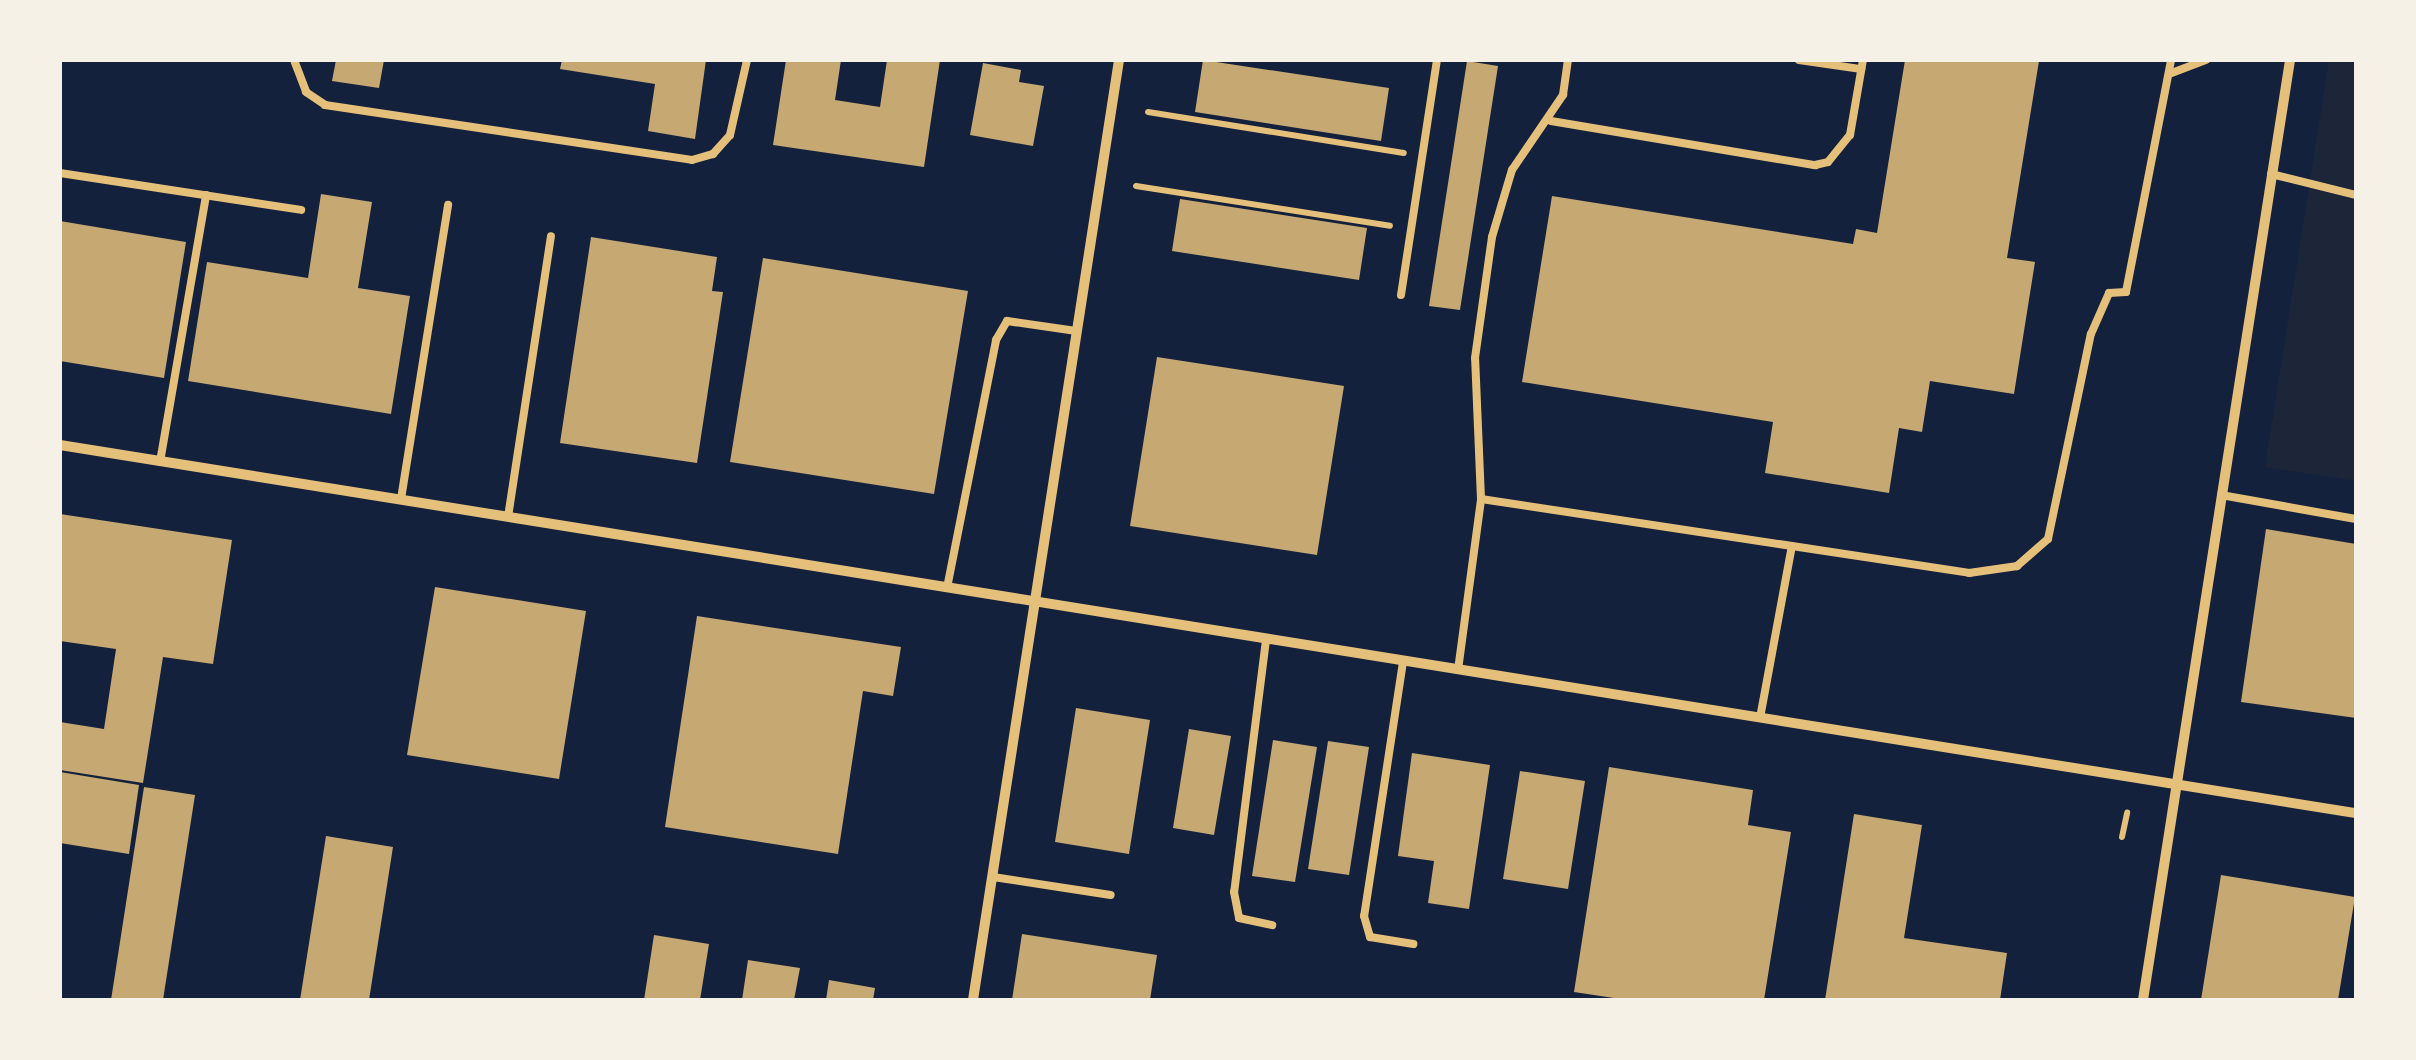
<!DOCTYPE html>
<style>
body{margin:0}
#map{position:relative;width:2416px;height:1060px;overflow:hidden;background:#14213d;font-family:"Times New Roman",serif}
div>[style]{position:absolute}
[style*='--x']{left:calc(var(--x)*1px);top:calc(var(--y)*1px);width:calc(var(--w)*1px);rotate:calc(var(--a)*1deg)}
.green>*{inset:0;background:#1d2539}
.building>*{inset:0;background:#c6a872}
.path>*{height:6px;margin:-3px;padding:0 3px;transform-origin:3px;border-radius:3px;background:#e5c07b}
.service>*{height:8px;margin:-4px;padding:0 4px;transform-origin:4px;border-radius:4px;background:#e5c07b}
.minor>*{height:10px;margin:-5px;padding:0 5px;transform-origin:5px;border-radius:5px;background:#e5c07b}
span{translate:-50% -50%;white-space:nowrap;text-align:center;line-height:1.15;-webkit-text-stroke:8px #f6f1e7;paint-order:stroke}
.frame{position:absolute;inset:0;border:62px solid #f6f1e7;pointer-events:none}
</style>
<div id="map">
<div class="green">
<i style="clip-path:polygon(2329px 60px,2356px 60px,2356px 481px,2265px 467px)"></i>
</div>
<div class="building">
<i style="clip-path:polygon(336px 60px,384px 60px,379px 88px,332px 81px)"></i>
<i style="clip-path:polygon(562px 60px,706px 60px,695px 139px,648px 131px,655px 84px,560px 69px)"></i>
<i style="clip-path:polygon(786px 60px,841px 60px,835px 100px,880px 107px,887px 60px,940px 60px,924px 167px,773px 145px)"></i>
<i style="clip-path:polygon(1203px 60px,1389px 88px,1381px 141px,1195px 112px)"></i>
<i style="clip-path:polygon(1905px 60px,2039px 61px,2007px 258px,2035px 262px,2014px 394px,1930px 381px,1922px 432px,1899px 428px,1889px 493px,1765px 473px,1773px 422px,1522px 382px,1552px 196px,1853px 244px,1856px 229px,1877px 233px)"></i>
<i style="clip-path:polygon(1467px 61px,1498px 66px,1460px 310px,1429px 306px)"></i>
<i style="clip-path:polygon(983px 63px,1021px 70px,1019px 82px,1044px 86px,1033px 146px,970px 135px)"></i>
<i style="clip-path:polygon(321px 194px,372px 202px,358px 288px,410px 296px,391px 414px,188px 381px,207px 262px,308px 278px)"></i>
<i style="clip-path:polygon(1180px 199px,1367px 228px,1359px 280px,1172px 251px)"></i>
<i style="clip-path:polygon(60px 221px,186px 242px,164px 378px,60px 361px)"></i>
<i style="clip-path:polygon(591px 237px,717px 257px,712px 291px,723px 292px,697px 463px,560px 443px)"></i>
<i style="clip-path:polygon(763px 258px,968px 291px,934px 494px,730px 462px)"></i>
<i style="clip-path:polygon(1157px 357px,1344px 386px,1317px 555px,1130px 526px)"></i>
<i style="clip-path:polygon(60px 514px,232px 540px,213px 664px,163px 657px,143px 783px,60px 770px,60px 722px,104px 729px,116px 649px,60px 641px)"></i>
<i style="clip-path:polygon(2266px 529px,2356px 544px,2356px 718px,2241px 702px)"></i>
<i style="clip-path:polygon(435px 587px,586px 611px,559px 779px,407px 755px)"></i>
<i style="clip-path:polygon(697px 616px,901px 647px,893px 696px,863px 691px,838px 854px,665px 827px)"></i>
<i style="clip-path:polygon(1076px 708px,1150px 720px,1129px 854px,1055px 842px)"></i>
<i style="clip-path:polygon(1189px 729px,1231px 736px,1214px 835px,1173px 828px)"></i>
<i style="clip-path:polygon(1273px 740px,1317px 747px,1295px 882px,1252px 876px)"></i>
<i style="clip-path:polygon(1328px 741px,1369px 747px,1349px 875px,1308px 869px)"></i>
<i style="clip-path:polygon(1412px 753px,1490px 765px,1469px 909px,1428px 903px,1434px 861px,1398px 856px)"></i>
<i style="clip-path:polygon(1609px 767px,1753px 790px,1748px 825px,1791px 832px,1764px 1000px,1627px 1000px,1574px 992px)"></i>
<i style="clip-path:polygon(1520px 771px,1585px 781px,1568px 889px,1503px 879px)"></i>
<i style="clip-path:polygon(60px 772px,139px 785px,129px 854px,60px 843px)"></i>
<i style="clip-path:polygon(144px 787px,195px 795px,163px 1000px,111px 1000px)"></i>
<i style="clip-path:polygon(1854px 814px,1922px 825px,1904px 938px,2007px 953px,2000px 1000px,1825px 1000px)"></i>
<i style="clip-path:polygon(326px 836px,393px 847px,369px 1000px,300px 1000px)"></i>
<i style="clip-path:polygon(2221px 875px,2355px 897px,2338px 1000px,2201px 1000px)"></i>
<i style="clip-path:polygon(1022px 934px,1157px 955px,1150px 1000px,1012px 1000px)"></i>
<i style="clip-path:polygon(654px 935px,709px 944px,700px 1000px,644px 1000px)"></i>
<i style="clip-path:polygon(748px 960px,800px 968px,794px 1000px,742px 1000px)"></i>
<i style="clip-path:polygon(829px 980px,875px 988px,873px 1000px,826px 1000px)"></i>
</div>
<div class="path">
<i style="--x:1148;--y:112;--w:259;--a:9.1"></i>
<i style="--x:1136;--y:186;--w:257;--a:8.9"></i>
<i style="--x:2122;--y:837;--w:25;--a:-78"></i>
</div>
<div class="service">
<i style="--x:294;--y:60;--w:34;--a:69"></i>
<i style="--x:306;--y:92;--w:23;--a:34"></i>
<i style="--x:325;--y:105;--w:371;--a:8.5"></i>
<i style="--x:692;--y:160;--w:22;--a:-16"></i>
<i style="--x:713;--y:154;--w:25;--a:-48"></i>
<i style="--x:730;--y:135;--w:77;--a:-77.2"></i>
<i style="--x:1799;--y:60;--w:63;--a:8.3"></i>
<i style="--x:2169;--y:74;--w:40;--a:-21"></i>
<i style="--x:1551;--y:121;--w:268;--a:9.5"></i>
<i style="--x:1815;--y:165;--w:13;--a:-13"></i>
<i style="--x:1828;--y:162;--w:35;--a:-51"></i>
<i style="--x:1850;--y:135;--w:76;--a:-80.2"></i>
<i style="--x:60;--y:173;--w:244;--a:8.7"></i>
<i style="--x:2271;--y:174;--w:88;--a:13.9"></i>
<i style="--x:1401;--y:295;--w:238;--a:-81.3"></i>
<i style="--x:160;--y:462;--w:271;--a:-80.2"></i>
<i style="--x:2221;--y:495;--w:137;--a:10.1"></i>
<i style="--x:401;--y:499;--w:298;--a:-80.9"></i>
<i style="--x:1481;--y:499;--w:494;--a:8.6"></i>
<i style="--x:1969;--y:573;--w:49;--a:-8.3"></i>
<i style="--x:2017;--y:566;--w:41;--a:-41.1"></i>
<i style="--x:2048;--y:539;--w:209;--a:-78.2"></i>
<i style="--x:2091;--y:334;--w:45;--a:-66.3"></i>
<i style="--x:2109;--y:293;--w:17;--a:-3"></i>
<i style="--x:2126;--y:292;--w:236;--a:-79"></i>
<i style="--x:508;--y:517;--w:284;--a:-81.3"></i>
<i style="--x:947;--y:588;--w:253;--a:-78.8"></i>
<i style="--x:996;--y:340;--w:22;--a:-60"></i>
<i style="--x:1007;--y:321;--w:70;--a:8.2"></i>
<i style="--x:1266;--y:640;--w:254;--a:97.2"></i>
<i style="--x:1234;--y:892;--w:26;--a:79"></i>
<i style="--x:1239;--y:918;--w:34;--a:12"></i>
<i style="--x:1403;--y:662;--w:257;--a:98.7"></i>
<i style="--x:1364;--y:916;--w:22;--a:74"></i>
<i style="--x:1370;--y:937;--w:44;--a:9.2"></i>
<i style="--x:1458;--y:670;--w:173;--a:-82.3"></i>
<i style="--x:1481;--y:499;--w:141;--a:-92.4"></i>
<i style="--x:1475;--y:358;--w:122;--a:-82"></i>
<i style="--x:1492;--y:237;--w:70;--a:-73.4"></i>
<i style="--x:1512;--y:170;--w:91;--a:-55.8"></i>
<i style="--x:1563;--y:95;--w:35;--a:-82"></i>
<i style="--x:1760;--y:718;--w:175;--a:-79.5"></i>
<i style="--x:993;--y:877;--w:119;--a:8.7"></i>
</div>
<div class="minor">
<i style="--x:60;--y:445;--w:2325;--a:9.11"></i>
<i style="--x:973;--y:1000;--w:951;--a:-81.17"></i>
<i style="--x:2143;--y:1000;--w:951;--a:-81.11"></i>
</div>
<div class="frame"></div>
</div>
